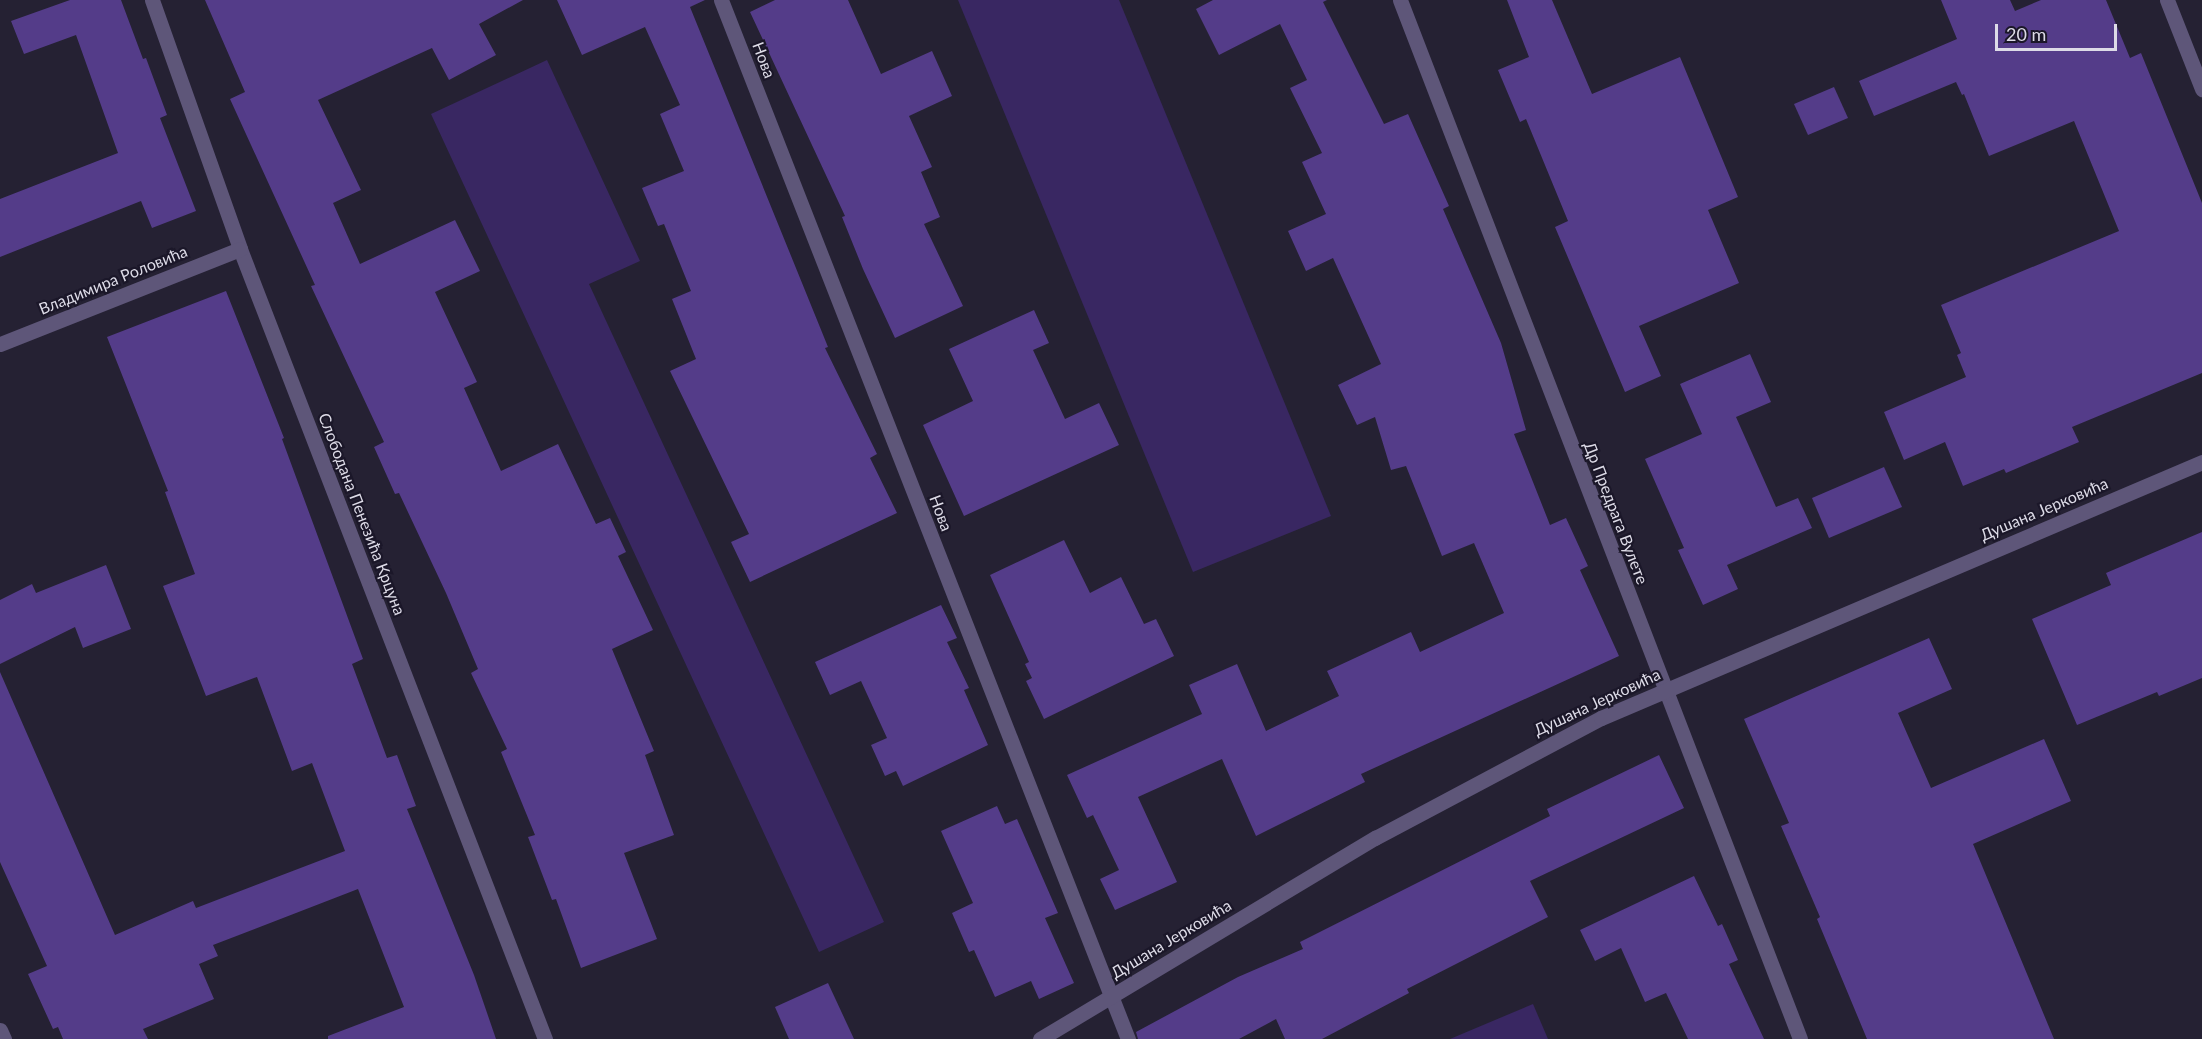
<!DOCTYPE html>
<meta charset="utf-8">
<style>
body{margin:0}
#map{position:relative;width:2202px;height:1039px;overflow:hidden;background:#252133;font-family:Lato,sans-serif}
div>[style]{position:absolute}
[style*='--x']{left:calc(var(--x)*1px);top:calc(var(--y)*1px);width:calc(var(--w)*1px);rotate:calc(var(--a)*1deg)}
.green>*{inset:0;background:#392762}
.building>*{inset:0;background:#543c89}
.street>*{height:15px;margin:-7.5px;padding:0 7.5px;transform-origin:7.5px;border-radius:7.5px;background:#5e5679}
span{translate:-50% -50%;white-space:nowrap;text-align:center;line-height:1.15;-webkit-text-stroke:4.5px #1b1729;paint-order:stroke}
.street-label{font-size:16px;color:#dddbe7}
.scale{position:absolute;left:1995px;top:24px;width:122px;height:27px;box-sizing:border-box;border:3px solid #dddbe7;border-top:0;padding-left:8px;font-size:18px;line-height:21px;white-space:nowrap;color:#dddbe7;-webkit-text-stroke:4px #1b1729;paint-order:stroke}
</style>
<div id="map">
<div class="green">
<i style="clip-path:polygon(958px 0,1119px 0,1331px 516px,1193px 572px)"></i>
<i style="clip-path:polygon(547px 60px,640px 261px,589px 284px,884px 922px,819px 952px,431px 114px)"></i>
<i style="clip-path:polygon(1533px 1004px,1548px 1039px,1450px 1039px)"></i>
</div>
<div class="building">
<i style="clip-path:polygon(70px 0,121px 0,143px 59px,146px 58px,167px 115px,160px 118px,196px 211px,152px 228px,141px 201px,0 257px,0 199px,118px 153px,76px 35px,24px 54px,11px 21px)"></i>
<i style="clip-path:polygon(205px 0,523px 0,479px 24px,496px 55px,449px 80px,432px 48px,318px 100px,361px 190px,333px 203px,360px 264px,455px 220px,480px 271px,435px 292px,477px 382px,464px 388px,501px 471px,558px 444px,596px 524px,610px 518px,626px 552px,618px 556px,653px 630px,612px 649px,654px 751px,645px 755px,674px 835px,624px 853px,657px 939px,581px 968px,556px 899px,552px 900px,528px 837px,535px 835px,501px 752px,507px 749px,471px 673px,478px 669px,446px 593px,399px 493px,395px 494px,374px 447px,384px 442px,311px 286px,315px 285px,230px 99px,245px 92px)"></i>
<i style="clip-path:polygon(557px 0,705px 0,690px 7px,828px 347px,825px 348px,877px 454px,870px 458px,897px 513px,750px 582px,731px 542px,749px 534px,670px 371px,696px 359px,672px 299px,691px 291px,664px 224px,658px 226px,642px 188px,684px 171px,660px 114px,680px 105px,645px 27px,582px 55px)"></i>
<i style="clip-path:polygon(775px 0,848px 0,881px 74px,932px 51px,952px 96px,909px 116px,932px 167px,921px 172px,940px 217px,924px 224px,963px 306px,895px 338px,863px 269px,842px 217px,845px 216px,750px 12px)"></i>
<i style="clip-path:polygon(1213px 0,1327px 0,1323px 2px,1384px 124px,1408px 114px,1449px 206px,1443px 209px,1501px 343px,1526px 430px,1514px 434px,1550px 525px,1566px 518px,1588px 566px,1580px 570px,1619px 656px,1361px 774px,1365px 782px,1256px 836px,1222px 759px,1138px 797px,1177px 882px,1115px 910px,1100px 879px,1119px 870px,1093px 815px,1087px 818px,1067px 775px,1202px 714px,1189px 685px,1237px 664px,1266px 731px,1339px 696px,1327px 671px,1411px 632px,1420px 652px,1504px 613px,1474px 543px,1442px 556px,1406px 466px,1391px 470px,1375px 417px,1357px 425px,1338px 385px,1381px 364px,1333px 258px,1306px 271px,1288px 231px,1326px 214px,1302px 162px,1322px 153px,1290px 88px,1307px 80px,1280px 24px,1219px 55px,1196px 9px)"></i>
<i style="clip-path:polygon(1507px 0,1552px 0,1592px 94px,1680px 57px,1738px 197px,1708px 210px,1739px 283px,1639px 326px,1661px 376px,1625px 392px,1555px 227px,1568px 221px,1526px 119px,1520px 122px,1498px 70px,1529px 57px)"></i>
<i style="clip-path:polygon(1941px 0,2010px 0,2015px 11px,2041px 0,2106px 0,2130px 58px,2141px 53px,2202px 203px,2202px 373px,2072px 427px,2079px 442px,2006px 473px,2004px 469px,1963px 486px,1945px 442px,1904px 460px,1884px 412px,1966px 377px,1957px 355px,1961px 353px,1941px 305px,2119px 231px,2074px 121px,1989px 156px,1964px 94px,1962px 95px,1956px 82px,1874px 116px,1859px 81px,1957px 39px)"></i>
<i style="clip-path:polygon(1834px 87px,1848px 118px,1808px 135px,1794px 104px)"></i>
<i style="clip-path:polygon(226px 291px,284px 438px,282px 439px,363px 659px,352px 664px,387px 758px,397px 755px,416px 806px,407px 809px,474px 975px,496px 1039px,328px 1039px,328px 1036px,404px 1007px,358px 889px,213px 945px,218px 956px,199px 964px,214px 999px,143px 1029px,148px 1039px,63px 1039px,58px 1027px,53px 1029px,28px 974px,47px 966px,0 862px,0 672px,115px 935px,193px 901px,196px 908px,345px 851px,312px 763px,292px 771px,257px 677px,206px 696px,163px 586px,195px 574px,165px 492px,168px 491px,107px 337px)"></i>
<i style="clip-path:polygon(1034px 310px,1049px 343px,1033px 350px,1065px 419px,1099px 403px,1119px 445px,964px 516px,923px 425px,973px 401px,949px 349px)"></i>
<i style="clip-path:polygon(1750px 354px,1771px 402px,1736px 417px,1776px 507px,1798px 498px,1812px 528px,1727px 565px,1738px 589px,1703px 605px,1678px 550px,1684px 548px,1645px 459px,1702px 434px,1680px 384px)"></i>
<i style="clip-path:polygon(1884px 467px,1902px 507px,1829px 538px,1812px 498px)"></i>
<i style="clip-path:polygon(2202px 532px,2202px 678px,2159px 696px,2157px 692px,2077px 725px,2032px 619px,2111px 585px,2106px 573px)"></i>
<i style="clip-path:polygon(1064px 540px,1090px 593px,1121px 577px,1144px 624px,1156px 619px,1174px 656px,1044px 719px,1026px 681px,1032px 678px,1025px 664px,1029px 662px,990px 575px)"></i>
<i style="clip-path:polygon(106px 565px,131px 629px,83px 648px,75px 627px,0 664px,0 600px,32px 584px,36px 593px)"></i>
<i style="clip-path:polygon(941px 605px,957px 638px,947px 642px,969px 688px,964px 690px,988px 745px,903px 786px,896px 771px,885px 776px,871px 745px,887px 738px,861px 681px,830px 695px,815px 662px)"></i>
<i style="clip-path:polygon(1929px 638px,1952px 689px,1898px 713px,1931px 788px,2044px 739px,2071px 801px,1973px 844px,2054px 1039px,1867px 1039px,1817px 919px,1820px 917px,1781px 826px,1789px 823px,1744px 719px)"></i>
<i style="clip-path:polygon(1659px 755px,1684px 808px,1530px 881px,1548px 917px,1407px 989px,1409px 993px,1322px 1039px,1285px 1039px,1276px 1019px,1239px 1039px,1138px 1039px,1136px 1032px,1238px 977px,1303px 949px,1300px 942px,1550px 816px,1547px 809px)"></i>
<i style="clip-path:polygon(997px 806px,1005px 824px,1017px 819px,1058px 913px,1045px 918px,1074px 983px,1039px 999px,1031px 981px,995px 997px,974px 950px,969px 952px,952px 913px,973px 903px,941px 831px)"></i>
<i style="clip-path:polygon(1694px 876px,1718px 926px,1722px 924px,1738px 960px,1729px 964px,1764px 1039px,1688px 1039px,1666px 993px,1645px 1002px,1621px 948px,1595px 961px,1580px 930px)"></i>
<i style="clip-path:polygon(828px 983px,854px 1039px,789px 1039px,775px 1007px)"></i>
</div>
<div class="street">
<i style="--x:152;--y:0;--w:264;--a:70.5"></i>
<i style="--x:240;--y:249;--w:847;--a:68.89"></i>
<i style="--x:721;--y:0;--w:1116;--a:68.61"></i>
<i style="--x:1400;--y:0;--w:1113;--a:68.94"></i>
<i style="--x:2167;--y:0;--w:96;--a:68.5"></i>
<i style="--x:0;--y:344;--w:258;--a:-21.6"></i>
<i style="--x:0;--y:1030;--w:10;--a:66"></i>
<i style="--x:1040;--y:1039;--w:391;--a:-31"></i>
<i style="--x:1375;--y:838;--w:256;--a:-28"></i>
<i style="--x:1601;--y:718;--w:653;--a:-23.07"></i>
</div>
<div class="street-label">
<span style="left:764px;top:60px;rotate:69deg">Нова</span>
<span style="left:113px;top:280px;rotate:-22deg">Владимира Роловића</span>
<span style="left:2044px;top:509px;rotate:-23deg">Душана Јерковића</span>
<span style="left:941px;top:513px;rotate:69deg">Нова</span>
<span style="left:1616px;top:513px;rotate:69deg">Др Предрага Вулете</span>
<span style="left:362px;top:514px;rotate:69deg">Слободана Пенезића Крцуна</span>
<span style="left:1597px;top:702px;rotate:-25deg">Душана Јерковића</span>
<span style="left:1171px;top:939px;rotate:-31deg">Душана Јерковића</span>
</div>
<div class="scale">20 m</div>
</div>
